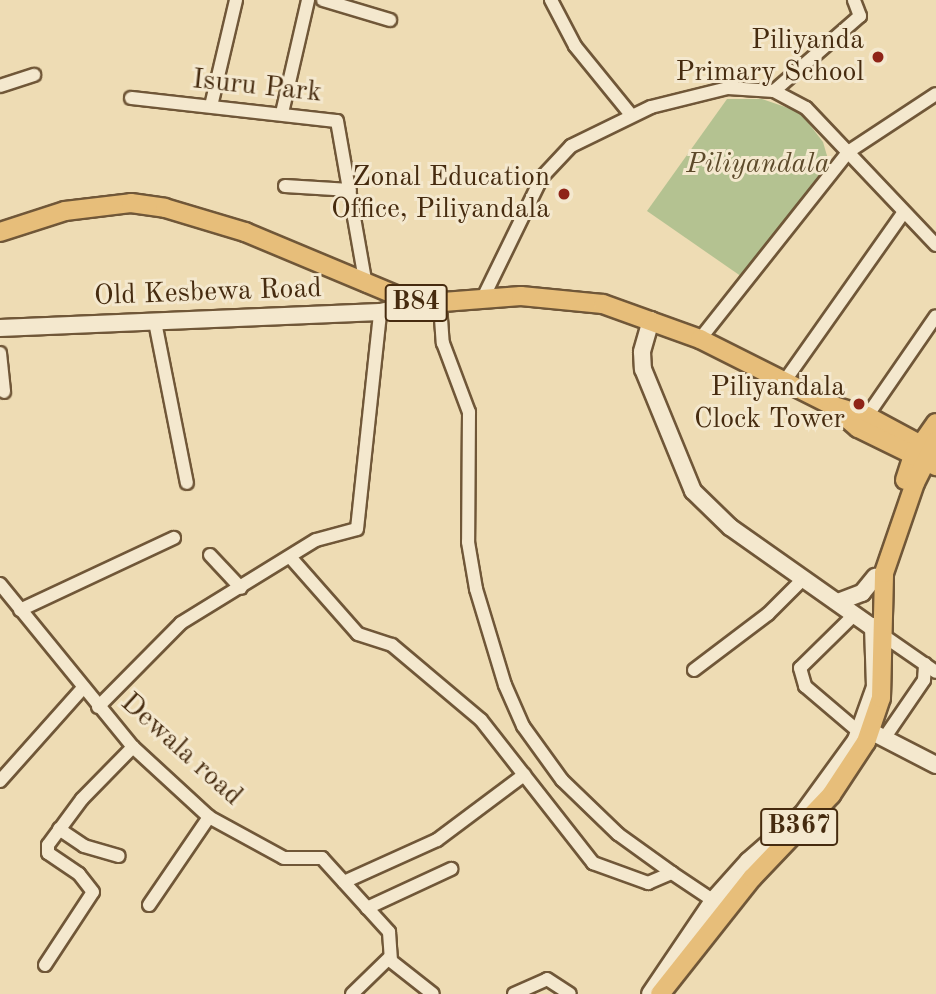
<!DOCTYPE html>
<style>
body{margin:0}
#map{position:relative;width:936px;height:994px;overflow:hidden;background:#eedcb4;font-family:"Old Standard TT",serif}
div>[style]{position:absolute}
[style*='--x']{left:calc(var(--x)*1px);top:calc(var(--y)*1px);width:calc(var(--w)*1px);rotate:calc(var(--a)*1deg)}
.green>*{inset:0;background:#b4c291}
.roads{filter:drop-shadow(2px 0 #705738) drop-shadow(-2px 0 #705738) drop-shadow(0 2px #705738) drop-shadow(0 -2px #705738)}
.street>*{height:12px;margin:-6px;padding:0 6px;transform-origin:6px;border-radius:6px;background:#f4e8ce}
.secondary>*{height:16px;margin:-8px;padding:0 8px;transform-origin:8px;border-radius:8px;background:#f4e8ce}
.primary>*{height:18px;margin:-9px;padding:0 9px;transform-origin:9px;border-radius:9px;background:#e7be7a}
.dots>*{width:19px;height:19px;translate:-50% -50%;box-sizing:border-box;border:4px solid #f4e8ce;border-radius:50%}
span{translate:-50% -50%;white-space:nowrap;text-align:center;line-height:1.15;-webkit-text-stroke:6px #f4e8ce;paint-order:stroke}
.shield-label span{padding:2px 5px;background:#f4e8ce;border:2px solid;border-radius:5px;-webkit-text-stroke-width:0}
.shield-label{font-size:26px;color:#462b0f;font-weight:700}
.poi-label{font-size:28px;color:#462b0f}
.right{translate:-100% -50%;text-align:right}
.street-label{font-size:28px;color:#462b0f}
.park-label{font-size:28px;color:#5c4929;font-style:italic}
</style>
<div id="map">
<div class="green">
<i style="clip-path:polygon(727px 99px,762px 99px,800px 112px,823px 142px,830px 166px,745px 279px,647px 211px)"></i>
</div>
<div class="roads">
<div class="street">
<i style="--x:323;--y:0;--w:70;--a:16.6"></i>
<i style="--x:551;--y:0;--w:52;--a:62.4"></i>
<i style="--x:575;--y:46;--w:89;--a:50.9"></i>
<i style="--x:0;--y:86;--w:36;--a:-18"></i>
<i style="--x:774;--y:91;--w:114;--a:-41.1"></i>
<i style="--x:860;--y:16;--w:17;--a:-111"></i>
<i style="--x:131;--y:98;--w:207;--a:6.4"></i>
<i style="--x:337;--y:121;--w:167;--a:80"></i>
<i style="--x:211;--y:106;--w:109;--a:-76.7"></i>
<i style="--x:282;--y:113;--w:116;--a:-77"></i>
<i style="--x:285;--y:186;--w:65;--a:3.5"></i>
<i style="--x:482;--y:300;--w:137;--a:-64"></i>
<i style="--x:542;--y:177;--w:42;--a:-46.9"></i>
<i style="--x:571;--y:146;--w:89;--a:-26"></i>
<i style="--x:651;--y:107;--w:79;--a:-13.9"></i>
<i style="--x:728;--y:88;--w:46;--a:3.7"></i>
<i style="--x:774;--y:91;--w:36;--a:28"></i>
<i style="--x:806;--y:108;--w:189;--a:46.5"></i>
<i style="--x:440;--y:304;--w:39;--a:86"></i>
<i style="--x:443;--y:343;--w:74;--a:69.4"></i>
<i style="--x:469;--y:412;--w:130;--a:90.4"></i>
<i style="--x:468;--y:542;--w:48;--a:80.3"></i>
<i style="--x:476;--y:589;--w:100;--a:73.2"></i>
<i style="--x:505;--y:685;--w:45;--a:66.3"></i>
<i style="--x:523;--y:726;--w:67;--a:54.2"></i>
<i style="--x:562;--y:780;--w:78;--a:44"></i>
<i style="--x:618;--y:834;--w:67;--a:35.8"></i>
<i style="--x:155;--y:322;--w:164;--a:78.8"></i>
<i style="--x:700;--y:339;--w:238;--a:-51.6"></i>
<i style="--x:848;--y:152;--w:105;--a:-33.4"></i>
<i style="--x:0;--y:353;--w:39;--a:84"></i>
<i style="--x:784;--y:382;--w:208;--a:-54.8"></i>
<i style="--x:867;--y:416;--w:121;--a:-55.4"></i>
<i style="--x:210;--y:555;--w:45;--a:46.8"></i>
<i style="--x:291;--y:558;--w:101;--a:48.6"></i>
<i style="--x:358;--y:634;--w:36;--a:18"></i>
<i style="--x:392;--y:645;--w:116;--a:40.1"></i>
<i style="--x:481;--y:720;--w:182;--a:51.9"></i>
<i style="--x:593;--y:863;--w:59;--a:20"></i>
<i style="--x:648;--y:883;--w:26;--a:-23"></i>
<i style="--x:672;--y:873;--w:58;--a:33.7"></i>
<i style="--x:0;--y:584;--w:210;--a:50.8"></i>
<i style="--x:133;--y:747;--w:103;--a:42.6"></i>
<i style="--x:209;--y:817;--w:85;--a:28.7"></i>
<i style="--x:284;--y:858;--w:38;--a:0"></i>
<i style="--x:322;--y:858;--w:100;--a:47.8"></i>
<i style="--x:389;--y:932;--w:29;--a:86"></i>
<i style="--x:391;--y:961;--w:53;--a:38.2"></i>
<i style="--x:20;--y:610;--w:170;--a:-25.1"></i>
<i style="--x:855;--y:614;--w:77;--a:135.5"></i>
<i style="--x:800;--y:668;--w:19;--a:74"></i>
<i style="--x:805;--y:686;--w:71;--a:40.4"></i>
<i style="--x:884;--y:636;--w:63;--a:34.7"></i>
<i style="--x:694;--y:670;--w:93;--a:-37.1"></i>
<i style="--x:768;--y:614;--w:51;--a:-45"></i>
<i style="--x:98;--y:707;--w:118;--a:-45.3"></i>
<i style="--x:181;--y:623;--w:158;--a:-31.6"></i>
<i style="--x:316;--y:540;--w:42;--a:-15"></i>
<i style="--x:357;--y:529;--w:218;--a:-83.9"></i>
<i style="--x:885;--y:737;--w:69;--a:-55.6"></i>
<i style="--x:924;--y:680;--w:16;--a:-86"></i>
<i style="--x:0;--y:781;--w:125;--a:-48.3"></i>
<i style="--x:59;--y:829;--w:30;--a:34"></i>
<i style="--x:84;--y:846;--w:36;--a:16"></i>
<i style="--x:344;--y:882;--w:102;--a:-24.3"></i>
<i style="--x:437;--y:840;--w:109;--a:-36.8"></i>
<i style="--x:149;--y:905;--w:107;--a:-55.7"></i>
<i style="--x:367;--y:908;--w:93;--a:-24.9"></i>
<i style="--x:45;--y:965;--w:87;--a:-56.7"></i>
<i style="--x:93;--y:892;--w:23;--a:-128"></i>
<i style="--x:79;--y:874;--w:37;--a:-146"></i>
<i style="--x:48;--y:853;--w:8;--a:-90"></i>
<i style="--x:48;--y:845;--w:57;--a:-53.5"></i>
<i style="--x:82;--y:799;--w:73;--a:-45.6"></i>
<i style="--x:352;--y:994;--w:52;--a:-44.2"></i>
<i style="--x:514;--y:994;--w:36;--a:-24"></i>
<i style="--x:547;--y:979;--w:27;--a:33"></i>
</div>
<div class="secondary">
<i style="--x:651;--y:320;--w:33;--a:106"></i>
<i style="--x:642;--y:352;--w:17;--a:87"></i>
<i style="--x:643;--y:369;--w:132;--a:67.7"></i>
<i style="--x:693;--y:491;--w:52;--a:44.2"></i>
<i style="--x:730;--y:527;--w:182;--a:35.2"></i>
<i style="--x:0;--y:328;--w:380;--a:-2.4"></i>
<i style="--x:380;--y:312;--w:38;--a:-12"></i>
<i style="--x:838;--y:602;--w:26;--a:-21"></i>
<i style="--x:862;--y:593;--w:21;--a:-51"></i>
<i style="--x:870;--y:731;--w:74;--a:27.3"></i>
<i style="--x:650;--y:994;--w:115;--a:-56"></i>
<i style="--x:714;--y:899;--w:51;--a:-48.2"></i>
<i style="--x:748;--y:861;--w:73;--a:-41.1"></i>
<i style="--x:803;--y:813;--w:90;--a:-54"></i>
<i style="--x:856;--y:740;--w:56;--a:-70.3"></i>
<i style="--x:875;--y:687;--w:61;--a:-91.9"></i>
</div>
<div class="primary">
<i style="--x:0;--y:232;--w:68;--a:-17.9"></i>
<i style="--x:65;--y:211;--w:66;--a:-6.9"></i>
<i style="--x:131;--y:203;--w:34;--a:8"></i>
<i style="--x:165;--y:208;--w:84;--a:16.7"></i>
<i style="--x:245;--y:232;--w:186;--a:22.7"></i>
<i style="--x:417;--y:304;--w:104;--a:-4.4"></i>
<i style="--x:521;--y:296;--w:82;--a:5.6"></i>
<i style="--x:603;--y:304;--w:103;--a:19.8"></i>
<i style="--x:700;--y:339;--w:147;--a:26.7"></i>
<i style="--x:831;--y:405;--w:38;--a:17"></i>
<i style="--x:867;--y:416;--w:78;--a:28.2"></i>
<i style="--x:836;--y:409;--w:29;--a:41"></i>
<i style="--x:858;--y:428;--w:87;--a:26"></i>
<i style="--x:905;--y:480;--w:25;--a:-72"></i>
<i style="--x:913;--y:456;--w:40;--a:-55.1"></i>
<i style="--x:660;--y:994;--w:148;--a:-51.6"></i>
<i style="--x:752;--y:878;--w:115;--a:-46.4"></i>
<i style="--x:831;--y:795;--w:64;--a:-56.6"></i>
<i style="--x:866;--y:742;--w:46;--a:-71.2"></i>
<i style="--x:881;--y:698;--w:125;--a:-88.6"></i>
<i style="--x:884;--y:573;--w:95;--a:-71"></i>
<i style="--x:915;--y:483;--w:47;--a:-63.4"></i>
</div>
</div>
<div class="dots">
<i style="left:878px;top:57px;background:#8f2418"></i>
<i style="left:564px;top:194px;background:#8f2418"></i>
<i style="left:859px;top:404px;background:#8f2418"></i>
</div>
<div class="shield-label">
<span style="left:416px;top:303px">B84</span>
<span style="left:799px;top:827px">B367</span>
</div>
<div class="poi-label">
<span class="right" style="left:864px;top:57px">Piliyanda<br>Primary School</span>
<span class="right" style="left:550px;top:194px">Zonal Education<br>Office, Piliyandala</span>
<span class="right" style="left:845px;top:404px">Piliyandala<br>Clock Tower</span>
</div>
<div class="street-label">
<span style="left:257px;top:87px;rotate:6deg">Isuru Park</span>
<span style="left:208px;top:293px;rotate:-2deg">Old Kesbewa Road</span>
<span style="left:181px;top:750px;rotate:42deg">Dewala road</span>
</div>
<div class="park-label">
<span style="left:758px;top:165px">Piliyandala</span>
</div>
</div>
